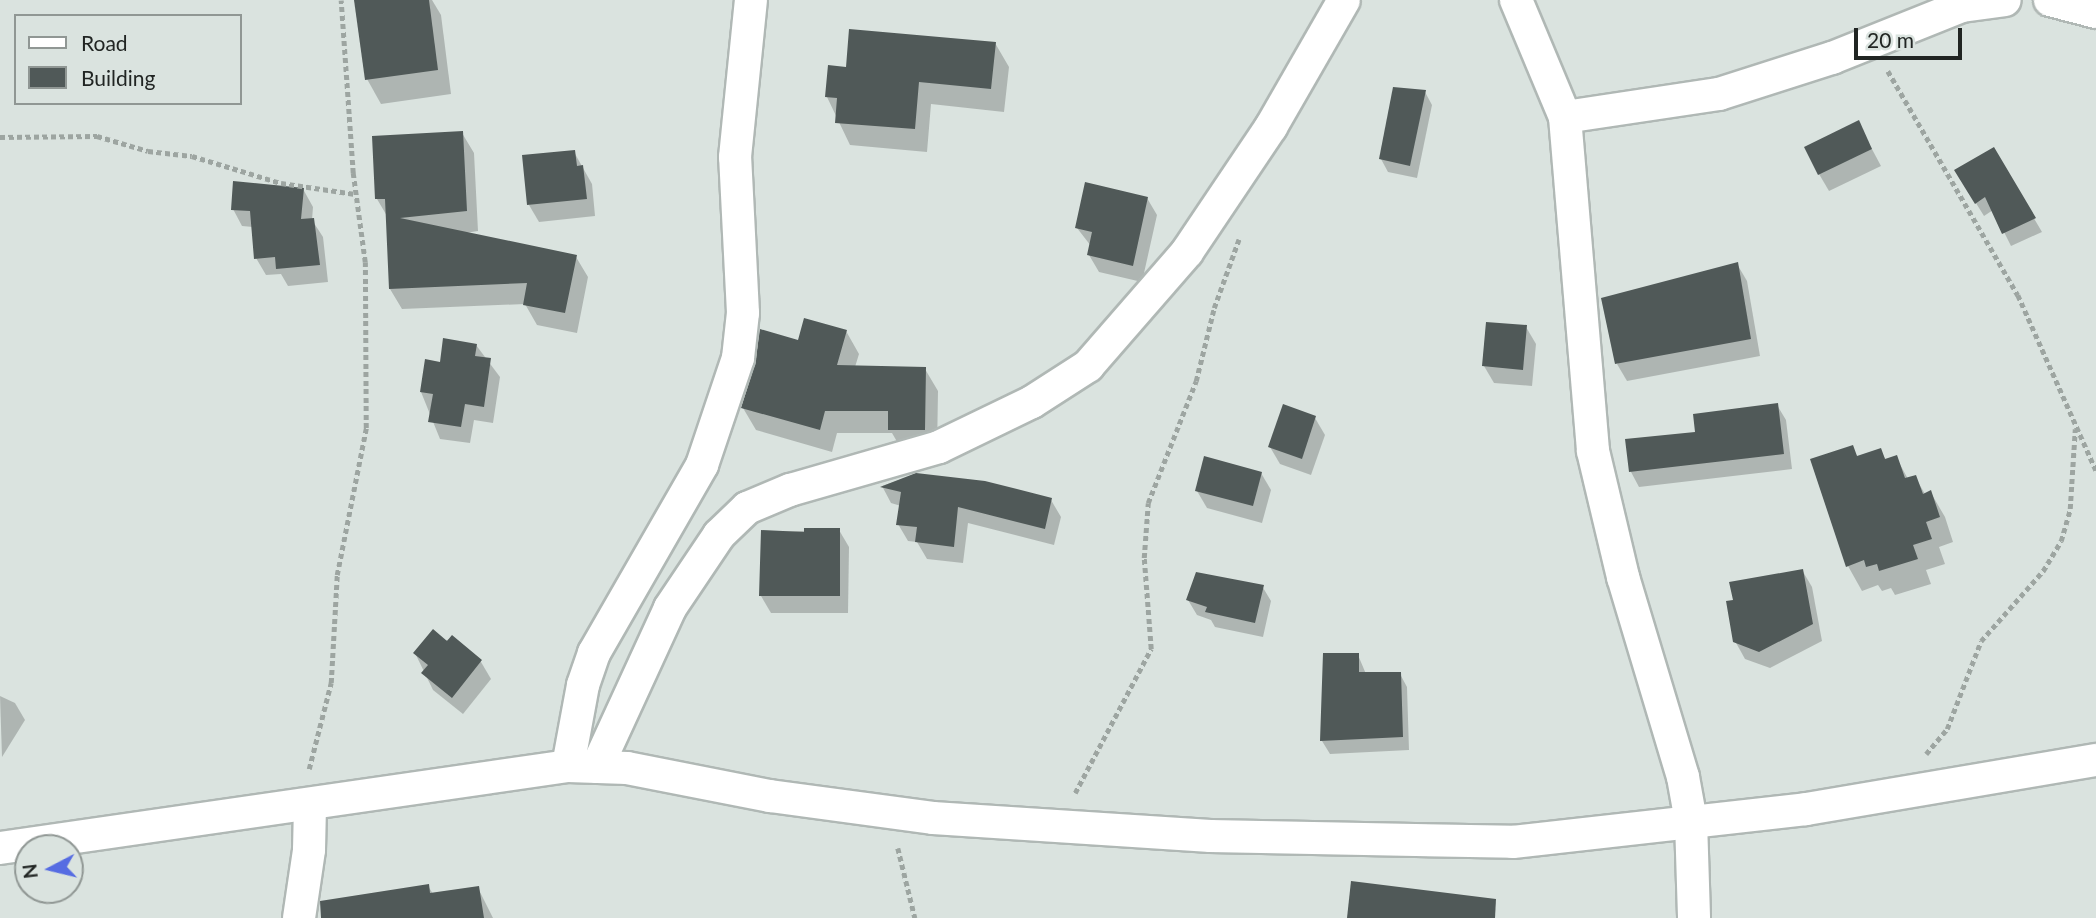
<!DOCTYPE html>
<style>
body{margin:0}
#map{position:relative;width:2096px;height:918px;overflow:hidden;background:#dae3df;font-family:Lato,sans-serif}
div>[style]{position:absolute}
[style*='--x']{left:calc(var(--x)*1px);top:calc(var(--y)*1px);width:calc(var(--w)*1px);rotate:calc(var(--a)*1deg)}
.shadow>*{inset:0;background:#0003}
.building>*{inset:0;background:#505958}
.path>*{height:4.5px;margin-top:-2.25px;transform-origin:0;background:repeating-linear-gradient(90deg,#9da5a1 0 5px,transparent 0 8.5px)}
.roads{filter:drop-shadow(2px 0 #b0b8b5) drop-shadow(-2px 0 #b0b8b5) drop-shadow(0 2px #b0b8b5) drop-shadow(0 -2px #b0b8b5)}
.street>*{height:32px;margin:-16px;padding:0 16px;transform-origin:16px;border-radius:16px;background:#fff}
span{translate:-50% -50%;white-space:nowrap;text-align:center;line-height:1.15;-webkit-text-stroke:7px #dae3df;paint-order:stroke}
.legend{position:absolute;left:14px;top:14px;width:228px;height:91px;box-sizing:border-box;background:#dae3df;border:2px solid #909794;margin:0;padding:9px 12px;list-style:none;font-size:21px;color:#212523}
.legend li{display:flex;align-items:center;gap:14px;height:35px}
.legend b{width:35px;border:2px solid #909794}
.north{position:absolute;left:14px;top:834px;width:70px;height:70px;box-sizing:border-box;background:#dae3df;border:2px solid #909794;border-radius:50%;rotate:263deg;font-size:19px;font-weight:700;line-height:28px;text-align:center;color:#212523}
.north::after{content:'';display:block;margin:auto;width:24px;height:32px;background:#566ce2;clip-path:polygon(50% 0,100% 100%,50% 72%,0 100%)}
.scale{position:absolute;left:1854px;top:28px;width:108px;height:32px;box-sizing:border-box;border:4px solid #212523;border-top:0;padding-left:9px;font-size:21px;line-height:24px;white-space:nowrap;color:#212523;-webkit-text-stroke:5px #dae3df;paint-order:stroke}
</style>
<div id="map">
<div class="shadow">
<i style="clip-path:polygon(356px 0,432px 0,441px 15px,451px 94px,381px 104px,367px 79px)"></i>
<i style="clip-path:polygon(995px 43px,1009px 67px,1004px 112px,931px 104px,927px 152px,850px 145px,827px 97px,847px 69px)"></i>
<i style="clip-path:polygon(1425px 92px,1432px 105px,1417px 178px,1388px 172px,1381px 159px)"></i>
<i style="clip-path:polygon(1858px 123px,1881px 166px,1829px 191px,1819px 174px)"></i>
<i style="clip-path:polygon(462px 133px,474px 153px,478px 231px,465px 233px,576px 257px,588px 277px,577px 333px,537px 325px,525px 304px,402px 309px,390px 289px,387px 216px,377px 199px)"></i>
<i style="clip-path:polygon(1993px 149px,2042px 232px,2011px 246px,1993px 210px,1984px 216px,1956px 171px)"></i>
<i style="clip-path:polygon(574px 152px,592px 184px,595px 216px,539px 222px,529px 205px)"></i>
<i style="clip-path:polygon(303px 189px,313px 207px,312px 220px,323px 237px,328px 282px,288px 286px,281px 274px,266px 275px,256px 258px,253px 227px,242px 226px,233px 209px)"></i>
<i style="clip-path:polygon(1147px 198px,1157px 215px,1142px 282px,1099px 272px,1089px 255px,1091px 246px,1077px 228px)"></i>
<i style="clip-path:polygon(1737px 264px,1747px 281px,1760px 356px,1627px 381px,1617px 364px)"></i>
<i style="clip-path:polygon(1526px 327px,1536px 344px,1532px 386px,1494px 383px,1484px 366px)"></i>
<i style="clip-path:polygon(846px 331px,859px 354px,855px 367px,925px 369px,938px 391px,937px 452px,903px 452px,892px 433px,837px 433px,832px 452px,756px 430px,743px 408px,800px 342px)"></i>
<i style="clip-path:polygon(476px 345px,500px 377px,493px 423px,474px 420px,470px 443px,440px 439px,421px 392px,441px 364px)"></i>
<i style="clip-path:polygon(1777px 405px,1786px 420px,1792px 469px,1639px 487px,1631px 472px,1627px 440px,1697px 433px)"></i>
<i style="clip-path:polygon(1315px 418px,1325px 435px,1311px 475px,1280px 464px,1270px 447px)"></i>
<i style="clip-path:polygon(1852px 447px,1858px 458px,1880px 450px,1886px 460px,1896px 457px,1908px 479px,1915px 477px,1925px 494px,1931px 493px,1945px 517px,1953px 542px,1939px 547px,1945px 564px,1926px 570px,1931px 584px,1895px 595px,1891px 588px,1882px 591px,1878px 585px,1862px 591px,1848px 566px)"></i>
<i style="clip-path:polygon(1261px 473px,1271px 490px,1262px 523px,1207px 508px,1197px 491px)"></i>
<i style="clip-path:polygon(916px 474px,1051px 500px,1061px 517px,1054px 545px,968px 523px,963px 563px,927px 559px,917px 542px,908px 541px,898px 524px,901px 506px,891px 503px,882px 486px)"></i>
<i style="clip-path:polygon(839px 530px,849px 547px,848px 613px,771px 613px,761px 596px,763px 532px)"></i>
<i style="clip-path:polygon(1802px 570px,1812px 587px,1822px 641px,1770px 668px,1745px 659px,1735px 641px)"></i>
<i style="clip-path:polygon(1262px 586px,1271px 601px,1263px 637px,1215px 627px,1211px 620px,1197px 615px,1188px 600px)"></i>
<i style="clip-path:polygon(452px 638px,481px 662px,491px 679px,463px 714px,433px 690px,415px 653px)"></i>
<i style="clip-path:polygon(1325px 655px,1358px 655px,1366px 674px,1400px 674px,1407px 687px,1409px 750px,1330px 754px,1322px 741px)"></i>
<i style="clip-path:polygon(0 696px,15px 703px,25px 720px,2px 757px)"></i>
<i style="clip-path:polygon(428px 886px,433px 894px,478px 888px,493px 918px,369px 918px)"></i>
</div>
<div class="building">
<i style="clip-path:polygon(354px 0,429px 0,438px 70px,365px 80px)"></i>
<i style="clip-path:polygon(849px 29px,996px 42px,991px 89px,919px 82px,915px 129px,835px 123px,837px 98px,825px 97px,828px 65px,846px 67px)"></i>
<i style="clip-path:polygon(1393px 87px,1426px 90px,1410px 166px,1379px 159px)"></i>
<i style="clip-path:polygon(1859px 120px,1872px 149px,1818px 175px,1804px 147px)"></i>
<i style="clip-path:polygon(463px 131px,467px 211px,400px 218px,577px 255px,565px 313px,523px 305px,527px 283px,389px 289px,385px 199px,375px 199px,372px 136px)"></i>
<i style="clip-path:polygon(1994px 147px,2036px 218px,2002px 234px,1985px 197px,1975px 204px,1954px 170px)"></i>
<i style="clip-path:polygon(575px 150px,577px 166px,583px 165px,587px 199px,527px 205px,522px 155px)"></i>
<i style="clip-path:polygon(233px 181px,304px 188px,301px 219px,314px 218px,320px 265px,276px 269px,275px 257px,254px 259px,250px 211px,231px 210px)"></i>
<i style="clip-path:polygon(1085px 182px,1148px 197px,1133px 266px,1087px 255px,1092px 232px,1075px 228px)"></i>
<i style="clip-path:polygon(1738px 262px,1751px 339px,1615px 364px,1601px 298px)"></i>
<i style="clip-path:polygon(804px 318px,847px 330px,837px 365px,926px 367px,925px 430px,888px 430px,888px 411px,825px 411px,820px 430px,741px 408px,755px 364px,760px 329px,798px 340px)"></i>
<i style="clip-path:polygon(1486px 322px,1527px 325px,1523px 370px,1482px 366px)"></i>
<i style="clip-path:polygon(443px 338px,477px 344px,475px 356px,491px 358px,484px 407px,465px 404px,461px 427px,428px 422px,433px 394px,420px 392px,425px 359px,440px 362px)"></i>
<i style="clip-path:polygon(1778px 403px,1784px 454px,1629px 472px,1625px 439px,1695px 432px,1693px 414px)"></i>
<i style="clip-path:polygon(1283px 404px,1316px 416px,1302px 459px,1268px 447px)"></i>
<i style="clip-path:polygon(1853px 445px,1857px 456px,1881px 448px,1885px 459px,1897px 455px,1905px 478px,1916px 475px,1923px 494px,1931px 490px,1940px 517px,1926px 522px,1932px 539px,1913px 545px,1918px 559px,1879px 571px,1877px 564px,1866px 567px,1864px 560px,1846px 567px,1810px 459px)"></i>
<i style="clip-path:polygon(1204px 456px,1262px 472px,1253px 506px,1195px 491px)"></i>
<i style="clip-path:polygon(916px 473px,985px 481px,1052px 498px,1045px 529px,958px 507px,954px 547px,915px 542px,917px 527px,896px 525px,901px 492px,880px 487px)"></i>
<i style="clip-path:polygon(804px 528px,840px 528px,840px 596px,759px 596px,761px 530px,804px 532px)"></i>
<i style="clip-path:polygon(1803px 569px,1813px 624px,1759px 652px,1733px 642px,1726px 601px,1733px 600px,1729px 582px)"></i>
<i style="clip-path:polygon(1196px 572px,1264px 585px,1255px 623px,1205px 612px,1207px 607px,1186px 600px)"></i>
<i style="clip-path:polygon(433px 629px,447px 641px,452px 635px,482px 660px,452px 698px,421px 673px,428px 665px,413px 653px)"></i>
<i style="clip-path:polygon(1323px 653px,1359px 653px,1359px 672px,1401px 672px,1403px 737px,1320px 741px)"></i>
<i style="clip-path:polygon(1351px 881px,1496px 899px,1495px 918px,1347px 918px)"></i>
<i style="clip-path:polygon(429px 884px,430px 893px,479px 886px,484px 918px,321px 918px,320px 901px)"></i>
</div>
<div class="path">
<i style="--x:1888;--y:71;--w:259;--a:59.9"></i>
<i style="--x:2018;--y:295;--w:192;--a:66"></i>
<i style="--x:0;--y:137;--w:97;--a:-0.6"></i>
<i style="--x:97;--y:136;--w:53;--a:16.4"></i>
<i style="--x:148;--y:151;--w:44;--a:6.5"></i>
<i style="--x:192;--y:156;--w:93;--a:16.9"></i>
<i style="--x:281;--y:183;--w:75;--a:8.5"></i>
<i style="--x:1926;--y:754;--w:33;--a:-50"></i>
<i style="--x:1947;--y:729;--w:94;--a:-68.9"></i>
<i style="--x:1981;--y:641;--w:94;--a:-48.5"></i>
<i style="--x:2043;--y:571;--w:35;--a:-59"></i>
<i style="--x:2061;--y:541;--w:33;--a:-74"></i>
<i style="--x:2070;--y:509;--w:80;--a:-86.4"></i>
<i style="--x:309;--y:769;--w:89;--a:-75.7"></i>
<i style="--x:331;--y:683;--w:108;--a:-86.8"></i>
<i style="--x:337;--y:575;--w:150;--a:-78.8"></i>
<i style="--x:366;--y:428;--w:166;--a:-90.3"></i>
<i style="--x:365;--y:262;--w:90;--a:-97.7"></i>
<i style="--x:353;--y:173;--w:173;--a:-94"></i>
<i style="--x:1075;--y:793;--w:163;--a:-62.2"></i>
<i style="--x:1151;--y:649;--w:91;--a:-94.4"></i>
<i style="--x:1144;--y:558;--w:55;--a:-85.8"></i>
<i style="--x:1148;--y:503;--w:131;--a:-68.5"></i>
<i style="--x:1196;--y:381;--w:75;--a:-76.1"></i>
<i style="--x:1214;--y:308;--w:73;--a:-70.1"></i>
<i style="--x:898;--y:848;--w:72;--a:76.3"></i>
</div>
<div class="roads">
<div class="street">
<i style="--x:1516;--y:0;--w:127;--a:67.3"></i>
<i style="--x:1565;--y:117;--w:335;--a:85.2"></i>
<i style="--x:1593;--y:451;--w:130;--a:76.6"></i>
<i style="--x:1623;--y:577;--w:209;--a:73.3"></i>
<i style="--x:1683;--y:777;--w:45;--a:79.7"></i>
<i style="--x:1691;--y:821;--w:97;--a:88.2"></i>
<i style="--x:2050;--y:0;--w:48;--a:14.6"></i>
<i style="--x:1565;--y:117;--w:156;--a:-8.5"></i>
<i style="--x:1719;--y:94;--w:119;--a:-17.7"></i>
<i style="--x:1832;--y:58;--w:140;--a:-21.8"></i>
<i style="--x:1962;--y:6;--w:43;--a:-7.9"></i>
<i style="--x:568;--y:766;--w:82;--a:-79.5"></i>
<i style="--x:583;--y:685;--w:34;--a:-71"></i>
<i style="--x:594;--y:653;--w:217;--a:-60.1"></i>
<i style="--x:702;--y:465;--w:113;--a:-71.4"></i>
<i style="--x:738;--y:358;--w:45;--a:-83.7"></i>
<i style="--x:743;--y:313;--w:156;--a:-92.9"></i>
<i style="--x:735;--y:157;--w:158;--a:-84.2"></i>
<i style="--x:597;--y:767;--w:175;--a:-65.3"></i>
<i style="--x:670;--y:608;--w:88;--a:-56.1"></i>
<i style="--x:719;--y:535;--w:39;--a:-44"></i>
<i style="--x:747;--y:508;--w:47;--a:-22.7"></i>
<i style="--x:790;--y:490;--w:155;--a:-16.1"></i>
<i style="--x:939;--y:447;--w:103;--a:-25.8"></i>
<i style="--x:1032;--y:402;--w:67;--a:-32.7"></i>
<i style="--x:1088;--y:366;--w:151;--a:-49"></i>
<i style="--x:1187;--y:252;--w:151;--a:-56.1"></i>
<i style="--x:1271;--y:127;--w:146;--a:-60.1"></i>
<i style="--x:0;--y:848;--w:574;--a:-8.21"></i>
<i style="--x:568;--y:766;--w:59;--a:1.9"></i>
<i style="--x:627;--y:768;--w:146;--a:11.1"></i>
<i style="--x:770;--y:796;--w:164;--a:7.7"></i>
<i style="--x:933;--y:818;--w:278;--a:3.7"></i>
<i style="--x:1210;--y:836;--w:303;--a:1.1"></i>
<i style="--x:1513;--y:842;--w:295;--a:-6.4"></i>
<i style="--x:1806;--y:809;--w:294;--a:-9.6"></i>
<i style="--x:299;--y:918;--w:69;--a:-81.6"></i>
<i style="--x:309;--y:850;--w:44;--a:-88.7"></i>
</div>
</div>
<ul class="legend">
<li><b style="height:9px;background:#fff"></b>Road</li>
<li><b style="height:19px;background:#505958"></b>Building</li>
</ul>
<div class="north">N</div>
<div class="scale">20 m</div>
</div>
